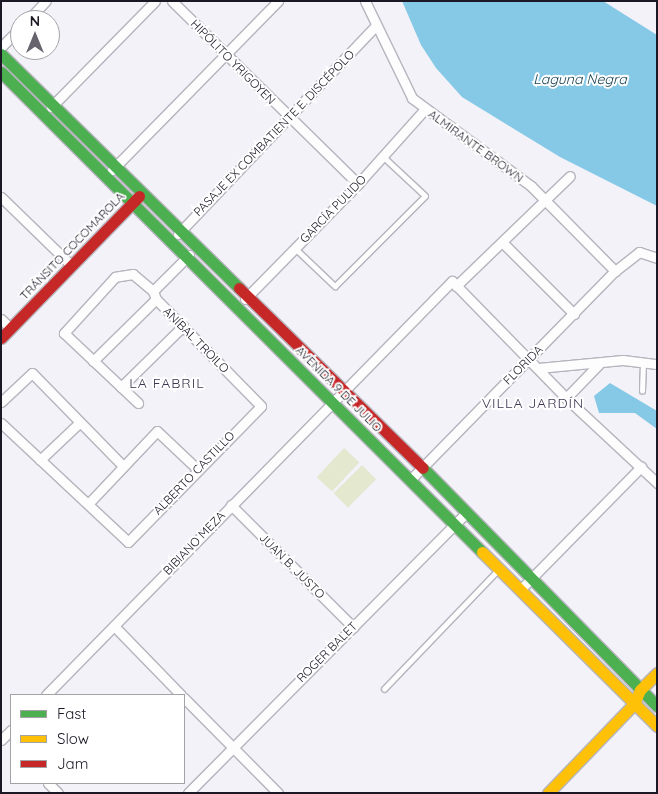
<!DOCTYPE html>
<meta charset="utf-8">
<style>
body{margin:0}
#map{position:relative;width:658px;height:794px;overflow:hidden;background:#f3f2f8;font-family:Quicksand,sans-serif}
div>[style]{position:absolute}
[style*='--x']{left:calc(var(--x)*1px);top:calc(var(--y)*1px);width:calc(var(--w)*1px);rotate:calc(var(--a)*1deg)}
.green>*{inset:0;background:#e3e8cf;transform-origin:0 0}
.water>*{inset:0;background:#85c9e7}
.roads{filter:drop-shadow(1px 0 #b6b4bd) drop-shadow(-1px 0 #b6b4bd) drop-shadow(0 1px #b6b4bd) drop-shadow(0 -1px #b6b4bd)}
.lane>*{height:4.5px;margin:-2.25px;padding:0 2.25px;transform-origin:2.25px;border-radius:2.25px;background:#fdfdfe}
.street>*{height:9px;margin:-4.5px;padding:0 4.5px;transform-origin:4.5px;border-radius:4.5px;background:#fdfdfe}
.fast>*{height:11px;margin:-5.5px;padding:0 5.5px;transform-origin:5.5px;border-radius:5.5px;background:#4caf50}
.slow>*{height:11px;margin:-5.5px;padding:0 5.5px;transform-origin:5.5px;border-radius:5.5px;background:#ffc107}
.jam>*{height:11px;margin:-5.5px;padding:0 5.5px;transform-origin:5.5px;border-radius:5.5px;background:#c62828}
span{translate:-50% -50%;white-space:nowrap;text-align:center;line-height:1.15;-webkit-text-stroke:4px #fff;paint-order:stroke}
.street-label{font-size:12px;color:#1b1724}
.water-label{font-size:14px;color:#0f3b4c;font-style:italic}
.neighbourhood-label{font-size:14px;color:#3e3652;letter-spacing:1px}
.frame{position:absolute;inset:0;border:2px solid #1b1724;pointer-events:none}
.legend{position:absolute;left:10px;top:694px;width:175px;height:90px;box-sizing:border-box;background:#fff;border:1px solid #a4a2a7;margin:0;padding:6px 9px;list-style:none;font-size:15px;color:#1b1724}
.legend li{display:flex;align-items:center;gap:10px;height:25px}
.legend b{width:25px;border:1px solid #a4a2a7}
.north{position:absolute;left:10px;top:10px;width:50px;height:50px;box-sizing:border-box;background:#fff;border:1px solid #a4a2a7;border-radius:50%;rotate:0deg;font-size:14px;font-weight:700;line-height:20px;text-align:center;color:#1b1724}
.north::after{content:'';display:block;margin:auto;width:18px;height:22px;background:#67646e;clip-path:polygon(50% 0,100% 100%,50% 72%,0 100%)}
</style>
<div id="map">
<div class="green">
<div style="left:344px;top:448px;width:21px;height:40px;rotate:43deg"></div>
<div style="left:362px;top:465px;width:20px;height:40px;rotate:45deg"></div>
</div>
<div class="water">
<div style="clip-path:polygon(402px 1px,603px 1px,657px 35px,657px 206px,560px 157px,462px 97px,436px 68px,421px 45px)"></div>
<div style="clip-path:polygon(610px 383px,657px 411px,657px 429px,635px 413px,599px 413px,594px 396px)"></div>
</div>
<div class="roads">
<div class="lane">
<div style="--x:296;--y:249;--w:54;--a:43.5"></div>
<div style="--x:335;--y:286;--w:127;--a:-45"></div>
<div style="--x:425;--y:196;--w:57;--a:-137.1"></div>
<div style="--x:642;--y:391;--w:27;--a:-88"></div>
<div style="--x:384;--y:689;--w:165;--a:-46.2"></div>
</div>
<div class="street">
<div style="--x:172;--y:1;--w:261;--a:44.5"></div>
<div style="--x:365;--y:1;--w:108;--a:64.1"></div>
<div style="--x:412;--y:98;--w:148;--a:36.5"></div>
<div style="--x:531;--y:186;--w:120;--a:45.3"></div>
<div style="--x:28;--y:20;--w:26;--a:-47"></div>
<div style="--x:1;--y:47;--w:27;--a:-45"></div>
<div style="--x:51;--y:107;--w:148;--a:-45.5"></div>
<div style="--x:112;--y:170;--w:237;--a:-45.5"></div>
<div style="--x:1;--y:197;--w:99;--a:44.2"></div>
<div style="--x:178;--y:234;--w:288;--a:-46.5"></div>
<div style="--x:502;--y:242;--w:102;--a:45"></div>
<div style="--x:456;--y:286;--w:158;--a:-44"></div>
<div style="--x:153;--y:291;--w:51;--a:-45"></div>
<div style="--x:245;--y:299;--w:161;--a:-45.5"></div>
<div style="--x:358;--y:184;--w:101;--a:-48.2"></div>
<div style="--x:1;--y:319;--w:13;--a:45"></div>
<div style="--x:93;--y:361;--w:88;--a:-44.5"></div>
<div style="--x:538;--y:368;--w:85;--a:-5.4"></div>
<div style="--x:623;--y:360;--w:34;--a:7"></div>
<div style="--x:121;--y:387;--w:87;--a:-44.5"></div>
<div style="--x:566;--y:398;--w:47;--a:-45.9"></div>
<div style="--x:1;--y:402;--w:42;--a:-43.1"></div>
<div style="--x:32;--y:373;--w:130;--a:45.6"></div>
<div style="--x:1;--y:423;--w:174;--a:43.1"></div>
<div style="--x:128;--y:542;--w:190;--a:-45.6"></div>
<div style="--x:261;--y:406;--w:150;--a:-134.5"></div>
<div style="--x:156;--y:299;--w:9;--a:-111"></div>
<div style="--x:153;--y:291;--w:26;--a:-140"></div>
<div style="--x:133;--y:274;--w:18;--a:171"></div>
<div style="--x:115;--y:277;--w:76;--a:132.3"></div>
<div style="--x:64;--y:333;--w:102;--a:43.4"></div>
<div style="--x:40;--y:460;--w:52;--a:-43.5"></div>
<div style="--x:410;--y:480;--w:293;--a:-45.6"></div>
<div style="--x:615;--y:271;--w:31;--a:-38"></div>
<div style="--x:639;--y:252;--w:19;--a:18"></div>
<div style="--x:88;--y:504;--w:100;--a:-46.6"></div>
<div style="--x:157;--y:431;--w:55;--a:43.5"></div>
<div style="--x:231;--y:505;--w:173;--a:45"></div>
<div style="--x:520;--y:590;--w:173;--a:-45.5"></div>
<div style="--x:114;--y:626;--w:96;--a:45.8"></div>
<div style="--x:46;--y:695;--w:580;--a:-45.56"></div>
<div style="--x:452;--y:281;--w:163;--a:45.7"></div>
<div style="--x:566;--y:398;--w:125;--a:43"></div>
<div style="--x:184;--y:698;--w:134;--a:45.3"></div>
<div style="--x:1;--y:740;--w:14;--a:-45"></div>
<div style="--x:48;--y:783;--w:14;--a:45"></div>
<div style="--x:188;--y:793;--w:396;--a:-45.2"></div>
</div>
<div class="fast">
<div style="--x:1;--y:54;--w:334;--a:44.5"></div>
<div style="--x:1;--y:72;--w:680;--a:44.94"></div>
<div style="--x:423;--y:468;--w:334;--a:45.5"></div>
</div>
<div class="slow">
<div style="--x:482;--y:552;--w:247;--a:44.8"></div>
<div style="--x:548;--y:793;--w:124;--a:-46"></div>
<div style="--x:634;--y:704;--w:15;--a:-67"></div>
<div style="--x:640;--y:690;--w:24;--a:-45"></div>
</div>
<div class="jam">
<div style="--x:239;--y:288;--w:257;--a:44.4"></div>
<div style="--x:1;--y:338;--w:198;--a:-45.8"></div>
</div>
</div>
<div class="street-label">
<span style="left:233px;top:62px;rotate:45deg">HIPÓLITO YRIGOYEN</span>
<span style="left:274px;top:133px;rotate:-46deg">PASAJE EX COMBATIENTE E. DISCÉPOLO</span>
<span style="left:476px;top:146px;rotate:36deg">ALMIRANTE BROWN</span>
<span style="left:333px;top:209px;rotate:-46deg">GARCÍA PULIDO</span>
<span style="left:72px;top:246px;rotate:-46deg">TRÁNSITO COCOMAROLA</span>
<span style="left:196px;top:340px;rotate:45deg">ANÍBAL TROILO</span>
<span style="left:523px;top:365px;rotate:-45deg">FLORIDA</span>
<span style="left:339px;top:389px;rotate:45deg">AVENIDA 9 DE JULIO</span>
<span style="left:194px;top:473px;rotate:-46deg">ALBERTO CASTILLO</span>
<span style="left:194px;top:543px;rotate:-46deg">BIBIANO MEZA</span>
<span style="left:292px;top:566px;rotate:45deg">JUAN B. JUSTO</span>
<span style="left:327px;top:652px;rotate:-45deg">ROGER BALET</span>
</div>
<div class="water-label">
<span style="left:580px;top:79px">Laguna Negra</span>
</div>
<div class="neighbourhood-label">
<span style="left:167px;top:383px">LA FABRIL</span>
<span style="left:533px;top:403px">VILLA JARDÍN</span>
</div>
<div class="frame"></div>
<ul class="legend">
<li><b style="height:6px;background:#4caf50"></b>Fast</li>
<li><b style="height:6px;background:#ffc107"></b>Slow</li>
<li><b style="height:6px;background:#c62828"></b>Jam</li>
</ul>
<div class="north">N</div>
</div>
